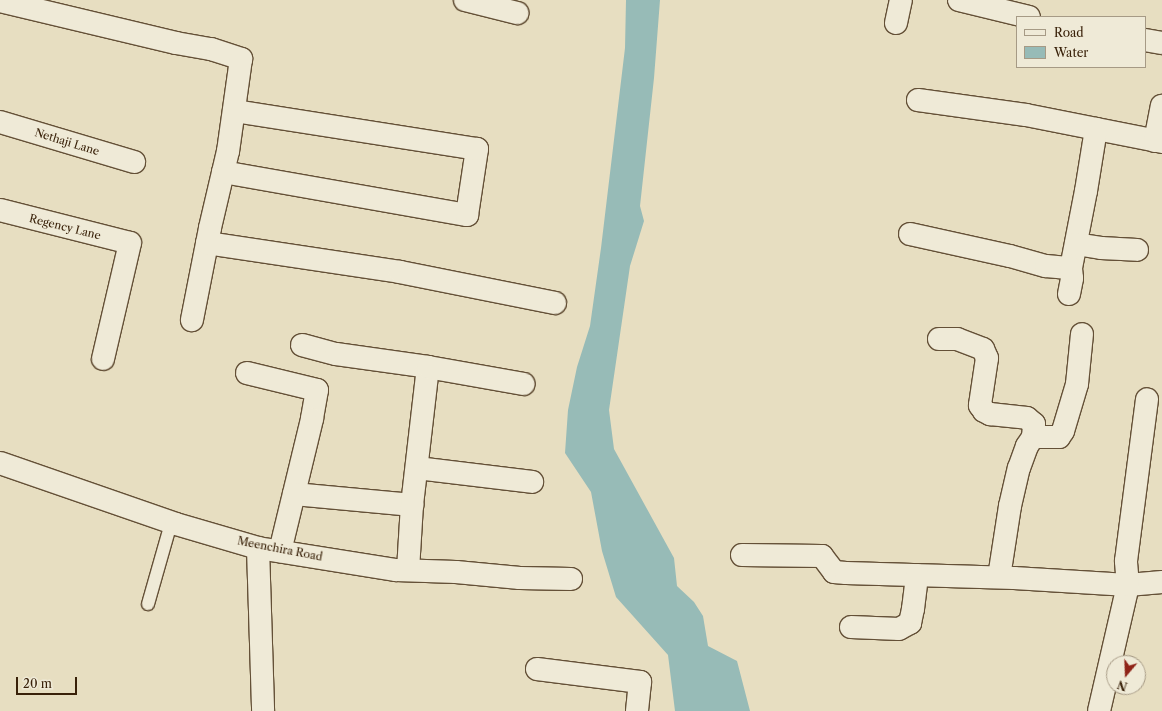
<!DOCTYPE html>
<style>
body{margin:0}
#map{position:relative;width:1162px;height:711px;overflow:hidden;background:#e7dec1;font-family:"Libre Caslon Text",serif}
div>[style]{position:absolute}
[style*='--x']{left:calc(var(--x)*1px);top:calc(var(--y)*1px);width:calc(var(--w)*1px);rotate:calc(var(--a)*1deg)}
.water>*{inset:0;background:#97bbb7}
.roads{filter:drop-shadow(1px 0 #645037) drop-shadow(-1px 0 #645037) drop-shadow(0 1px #645037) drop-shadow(0 -1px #645037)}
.service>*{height:12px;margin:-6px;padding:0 6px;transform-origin:6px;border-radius:6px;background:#efead7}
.minor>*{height:22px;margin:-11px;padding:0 11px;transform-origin:11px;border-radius:11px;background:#efead7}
span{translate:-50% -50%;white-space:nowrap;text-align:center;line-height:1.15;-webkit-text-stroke:3px #efead7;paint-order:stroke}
.street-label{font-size:11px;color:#392109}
.legend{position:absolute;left:1016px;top:16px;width:130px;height:52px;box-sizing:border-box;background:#efead7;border:1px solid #a69a85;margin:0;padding:5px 7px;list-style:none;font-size:12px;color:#392109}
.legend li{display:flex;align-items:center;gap:8px;height:20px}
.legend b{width:20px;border:1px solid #a69a85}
.north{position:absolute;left:1106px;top:655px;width:40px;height:40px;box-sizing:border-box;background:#efead7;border:1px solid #a69a85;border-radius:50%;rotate:199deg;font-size:11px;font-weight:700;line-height:16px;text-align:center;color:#392109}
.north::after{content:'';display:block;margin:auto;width:14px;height:18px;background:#8f2418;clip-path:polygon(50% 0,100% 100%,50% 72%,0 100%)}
.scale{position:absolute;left:16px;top:677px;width:61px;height:18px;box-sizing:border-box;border:2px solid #392109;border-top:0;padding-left:5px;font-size:12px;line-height:14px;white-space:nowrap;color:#392109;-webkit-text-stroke:3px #efead7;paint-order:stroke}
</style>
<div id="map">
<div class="water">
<div style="clip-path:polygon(626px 0,660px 0,654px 78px,640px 206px,644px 221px,630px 266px,609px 410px,614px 449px,674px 558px,677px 586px,694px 602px,703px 616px,708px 646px,737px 661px,750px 711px,675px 711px,668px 655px,616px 597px,602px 551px,591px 492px,565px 453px,568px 410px,577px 367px,590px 326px,601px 248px,625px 48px)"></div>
</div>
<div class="roads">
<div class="service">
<div style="--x:148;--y:604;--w:84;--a:-74.1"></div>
</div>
<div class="minor">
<div style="--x:465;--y:0;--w:54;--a:14"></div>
<div style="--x:959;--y:0;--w:72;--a:13.7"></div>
<div style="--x:0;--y:1;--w:181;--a:13.4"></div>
<div style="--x:176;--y:43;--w:36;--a:10"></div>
<div style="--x:211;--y:49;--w:32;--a:18"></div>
<div style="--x:241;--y:59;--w:93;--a:98"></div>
<div style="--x:228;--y:151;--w:79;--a:103.2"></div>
<div style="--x:210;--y:228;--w:94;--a:101.1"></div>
<div style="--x:896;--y:23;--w:24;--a:-78"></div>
<div style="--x:1145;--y:40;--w:17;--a:10"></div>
<div style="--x:918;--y:100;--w:109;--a:7.9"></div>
<div style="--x:1026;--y:115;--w:139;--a:11.2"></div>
<div style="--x:0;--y:122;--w:140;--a:16.6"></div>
<div style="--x:1155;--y:141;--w:36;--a:-79"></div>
<div style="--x:223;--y:172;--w:248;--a:10"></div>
<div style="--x:467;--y:215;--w:67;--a:-81.4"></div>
<div style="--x:477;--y:149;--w:246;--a:-171.1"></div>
<div style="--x:0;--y:210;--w:134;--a:14.2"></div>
<div style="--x:130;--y:243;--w:119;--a:103.1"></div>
<div style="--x:910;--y:234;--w:102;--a:12.4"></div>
<div style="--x:1010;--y:256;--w:37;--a:16"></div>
<div style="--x:1046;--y:266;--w:25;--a:5"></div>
<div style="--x:1071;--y:268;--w:78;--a:-79"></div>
<div style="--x:1086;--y:191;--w:63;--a:-80.8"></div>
<div style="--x:207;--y:243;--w:195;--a:8.5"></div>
<div style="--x:400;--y:272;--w:158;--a:11.3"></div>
<div style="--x:1076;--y:244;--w:25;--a:9"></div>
<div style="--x:1101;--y:248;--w:36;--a:3"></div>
<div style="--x:1069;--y:294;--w:16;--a:-79"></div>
<div style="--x:1072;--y:278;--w:10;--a:-96"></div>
<div style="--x:939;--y:339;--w:18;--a:0"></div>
<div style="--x:957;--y:339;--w:28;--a:21"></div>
<div style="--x:983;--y:349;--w:10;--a:66"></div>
<div style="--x:987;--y:358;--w:48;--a:98.5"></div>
<div style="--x:980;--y:405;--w:7;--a:56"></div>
<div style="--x:984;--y:411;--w:7;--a:27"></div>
<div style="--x:990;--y:414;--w:37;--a:6"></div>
<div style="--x:1027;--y:418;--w:9;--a:41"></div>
<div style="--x:1034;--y:424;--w:13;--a:94"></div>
<div style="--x:302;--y:345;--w:35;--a:15"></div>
<div style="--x:336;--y:354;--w:93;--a:8"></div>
<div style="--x:247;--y:373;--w:72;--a:13.7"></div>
<div style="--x:317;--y:390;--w:29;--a:100"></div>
<div style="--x:312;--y:419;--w:136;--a:103.6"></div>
<div style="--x:0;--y:463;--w:186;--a:19.1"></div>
<div style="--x:176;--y:524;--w:85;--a:16.3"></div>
<div style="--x:258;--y:548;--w:140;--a:9.1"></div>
<div style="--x:396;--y:570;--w:60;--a:1.9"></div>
<div style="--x:456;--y:572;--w:64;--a:5.4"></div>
<div style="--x:520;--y:578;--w:51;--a:1.1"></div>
<div style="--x:417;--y:468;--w:116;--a:6.9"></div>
<div style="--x:294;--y:494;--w:119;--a:5.3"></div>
<div style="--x:412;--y:505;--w:139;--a:-83.4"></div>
<div style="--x:428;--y:367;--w:97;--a:10.1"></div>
<div style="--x:258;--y:548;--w:163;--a:88.2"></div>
<div style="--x:742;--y:555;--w:80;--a:0.7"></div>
<div style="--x:822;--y:556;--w:20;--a:53"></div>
<div style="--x:834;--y:572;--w:12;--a:5"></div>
<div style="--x:846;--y:573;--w:168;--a:1.7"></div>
<div style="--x:1014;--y:578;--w:114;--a:3.5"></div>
<div style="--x:1128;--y:585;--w:34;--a:-5"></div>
<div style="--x:408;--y:570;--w:65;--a:-86.5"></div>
<div style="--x:999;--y:577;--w:72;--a:-81.2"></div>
<div style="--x:1010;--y:506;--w:39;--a:-77"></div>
<div style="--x:1019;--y:468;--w:23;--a:-70"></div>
<div style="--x:1027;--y:446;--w:11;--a:-56"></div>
<div style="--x:1033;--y:437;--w:26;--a:0"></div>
<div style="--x:1059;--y:437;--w:7;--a:-56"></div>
<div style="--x:1063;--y:431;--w:49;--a:-73.4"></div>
<div style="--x:1077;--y:384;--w:50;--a:-84.3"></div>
<div style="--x:851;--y:627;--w:48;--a:2.4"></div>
<div style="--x:899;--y:629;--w:13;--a:-29"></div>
<div style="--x:910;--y:623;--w:14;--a:-78"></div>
<div style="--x:913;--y:609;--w:34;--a:-83"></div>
<div style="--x:537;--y:669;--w:104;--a:7.2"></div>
<div style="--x:640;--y:682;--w:29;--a:96"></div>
<div style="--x:1099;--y:711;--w:129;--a:-77"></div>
<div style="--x:1128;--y:585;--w:24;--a:-95"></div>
<div style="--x:1126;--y:561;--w:163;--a:-82.6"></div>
</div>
</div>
<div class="street-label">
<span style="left:67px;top:142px;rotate:17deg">Nethaji Lane</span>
<span style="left:65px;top:227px;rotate:14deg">Regency Lane</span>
<span style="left:280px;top:549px;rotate:11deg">Meenchira Road</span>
</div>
<ul class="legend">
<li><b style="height:5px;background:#efead7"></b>Road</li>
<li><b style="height:11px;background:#97bbb7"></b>Water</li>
</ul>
<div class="north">N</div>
<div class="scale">20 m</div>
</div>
